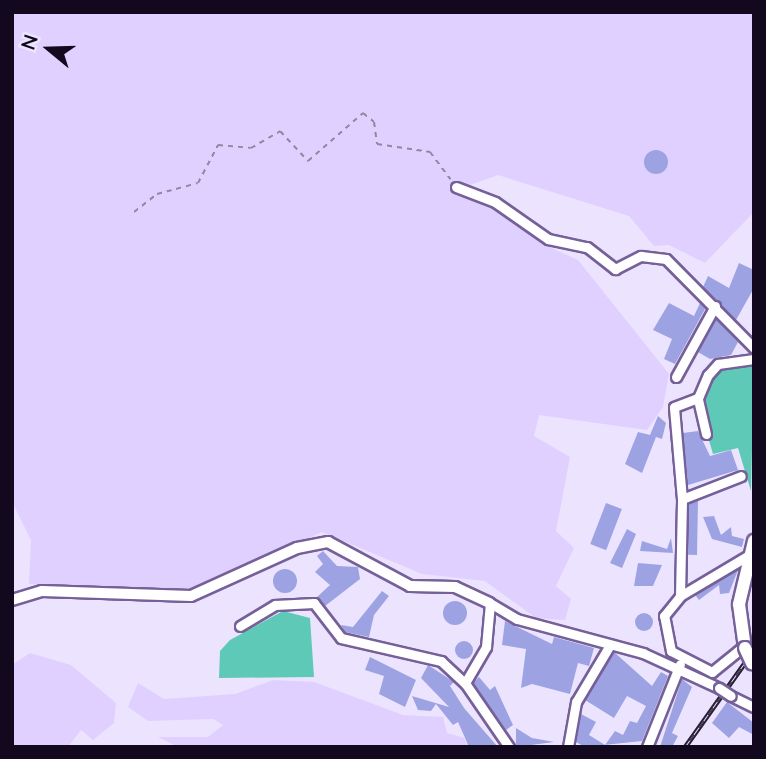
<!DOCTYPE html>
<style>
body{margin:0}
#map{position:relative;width:766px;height:759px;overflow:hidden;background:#ece4ff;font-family:Lato,sans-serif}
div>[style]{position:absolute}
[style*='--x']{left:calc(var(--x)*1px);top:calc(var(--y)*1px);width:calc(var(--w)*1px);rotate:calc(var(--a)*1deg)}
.green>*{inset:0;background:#e0d0ff}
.water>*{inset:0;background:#5ec9b6}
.building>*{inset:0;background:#9da3e2;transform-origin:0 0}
.round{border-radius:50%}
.path>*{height:2px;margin-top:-1px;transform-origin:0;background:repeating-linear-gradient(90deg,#9087a0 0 5px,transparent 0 10px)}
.roads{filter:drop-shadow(2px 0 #756099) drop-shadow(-2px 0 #756099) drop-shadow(0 2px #756099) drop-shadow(0 -2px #756099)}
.minor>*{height:9px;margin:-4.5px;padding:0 4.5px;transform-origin:4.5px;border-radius:4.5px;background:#fff}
.tertiary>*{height:10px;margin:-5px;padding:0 5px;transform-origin:5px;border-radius:5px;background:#fff}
.secondary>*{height:12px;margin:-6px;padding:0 6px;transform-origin:6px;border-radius:6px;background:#fff}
.rail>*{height:5px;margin-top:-2.5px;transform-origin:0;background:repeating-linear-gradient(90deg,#ece4ff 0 8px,#281f36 0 16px);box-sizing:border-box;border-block:2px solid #281f36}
.bridges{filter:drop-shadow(2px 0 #756099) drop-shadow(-2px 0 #756099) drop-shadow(0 2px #756099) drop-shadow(0 -2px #756099)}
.minor-bridge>*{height:9px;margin:-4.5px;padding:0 4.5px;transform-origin:4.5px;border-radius:4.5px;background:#fff}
.secondary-bridge>*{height:12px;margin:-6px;padding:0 6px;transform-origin:6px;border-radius:6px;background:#fff}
span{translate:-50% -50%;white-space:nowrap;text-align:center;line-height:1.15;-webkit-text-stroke:7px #ece4ff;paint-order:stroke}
.frame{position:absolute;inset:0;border:14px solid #12091f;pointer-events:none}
.north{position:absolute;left:14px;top:14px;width:70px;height:70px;-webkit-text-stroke:5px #ece4ff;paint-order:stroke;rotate:289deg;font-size:19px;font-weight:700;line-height:28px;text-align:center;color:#12091f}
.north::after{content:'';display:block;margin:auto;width:24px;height:32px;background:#12091f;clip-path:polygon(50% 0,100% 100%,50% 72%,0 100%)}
</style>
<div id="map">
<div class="green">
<div style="clip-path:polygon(12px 12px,754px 12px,754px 212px,705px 263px,669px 245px,654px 246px,629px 216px,498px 175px,462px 188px,504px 210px,541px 243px,578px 260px,669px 374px,663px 407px,647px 430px,539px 415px,534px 436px,570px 457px,556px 531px,574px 548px,556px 586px,571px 599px,565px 620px,536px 618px,485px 581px,422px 574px,322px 532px,189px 591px,29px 584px,31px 540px,12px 502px)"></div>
<div style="clip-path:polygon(30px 653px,71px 665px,116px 703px,114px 723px,93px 740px,81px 730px,68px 747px,12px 747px,12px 665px)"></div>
<div style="clip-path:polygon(273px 680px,314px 682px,403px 715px,443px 717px,447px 733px,464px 738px,468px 747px,178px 747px,158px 737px,208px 737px,223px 725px,213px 719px,148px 721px,128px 707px,138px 683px,164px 699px,235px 694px)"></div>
</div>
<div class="water">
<div style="clip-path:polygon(719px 367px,754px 367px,751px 491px,738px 448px,713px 454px,701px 413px,702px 394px)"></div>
<div style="clip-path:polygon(283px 611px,310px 618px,314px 677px,219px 678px,220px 651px,230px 640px)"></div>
</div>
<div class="building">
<div class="round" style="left:644px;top:150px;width:24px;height:24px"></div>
<div style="clip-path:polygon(739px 263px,754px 270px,754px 288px,736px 320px,703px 287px,708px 276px,729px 288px)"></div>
<div style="clip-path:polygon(669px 303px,694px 316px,700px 303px,705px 309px,675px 364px,664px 359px,672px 339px,653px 330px)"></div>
<div style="clip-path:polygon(716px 319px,738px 342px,731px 355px,710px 359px,698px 352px)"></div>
<div style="clip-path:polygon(658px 416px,666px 423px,662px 439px,656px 437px,642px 473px,625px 464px,638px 432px,650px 435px)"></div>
<div style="clip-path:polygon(698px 431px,710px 456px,731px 450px,738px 470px,688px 485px,683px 433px)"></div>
<div style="left:698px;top:500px;width:55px;height:10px;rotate:91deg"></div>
<div style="left:606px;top:503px;width:17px;height:44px;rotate:21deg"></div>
<div style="clip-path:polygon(714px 516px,721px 535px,731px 527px,732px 536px,744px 539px,742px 547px,712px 539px,703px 517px)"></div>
<div style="clip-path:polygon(627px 529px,636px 534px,622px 568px,610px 563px)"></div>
<div style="clip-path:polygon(671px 538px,673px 553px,640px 551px,642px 541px,667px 549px)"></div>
<div style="clip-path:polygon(323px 551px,337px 566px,358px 567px,360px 579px,325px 606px,317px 597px,330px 585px,315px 572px,323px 564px,317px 556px)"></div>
<div style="clip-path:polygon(638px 563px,662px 565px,653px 586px,634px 586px)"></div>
<div class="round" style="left:273px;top:569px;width:24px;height:24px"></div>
<div style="clip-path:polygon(738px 570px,729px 593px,720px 594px,719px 585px,699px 600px,695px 595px)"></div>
<div style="clip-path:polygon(382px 591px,389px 596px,374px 615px,369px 637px,345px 632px,341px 625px,353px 627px)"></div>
<div class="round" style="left:443px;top:601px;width:24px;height:24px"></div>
<div class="round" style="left:635px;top:613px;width:18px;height:18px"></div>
<div style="clip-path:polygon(505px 621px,552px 644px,554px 637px,594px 648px,589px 666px,578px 663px,570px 694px,532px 684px,521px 688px,526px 649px,502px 645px)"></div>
<div class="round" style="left:455px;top:641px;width:18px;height:18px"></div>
<div style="clip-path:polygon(614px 652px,652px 686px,661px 672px,668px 676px,642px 741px,585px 747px,576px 742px,581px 714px,596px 722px,589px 735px,605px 745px,615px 731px,623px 735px,630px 721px,637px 723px,646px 706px,627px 696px,614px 718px,585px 700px)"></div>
<div style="clip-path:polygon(370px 657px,416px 680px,405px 707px,379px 694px,384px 676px,365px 670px)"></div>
<div style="clip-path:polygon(428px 665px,454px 682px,450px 686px,464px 708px,498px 747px,469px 747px,458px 722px,453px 725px,436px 704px,431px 711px,418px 710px,412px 696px,449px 707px,421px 678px)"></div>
<div style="clip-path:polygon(479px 677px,490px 690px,495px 686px,513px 725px,506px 730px,473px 683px)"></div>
<div style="clip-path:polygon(682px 679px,692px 687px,672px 733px,678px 736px,672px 747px,660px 747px)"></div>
<div style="clip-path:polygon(727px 702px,754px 723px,754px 735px,739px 727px,729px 738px,712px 723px)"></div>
<div style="clip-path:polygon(516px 728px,532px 738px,554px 742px,516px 747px)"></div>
</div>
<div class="path">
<div style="--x:134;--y:212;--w:29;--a:-38"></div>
<div style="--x:157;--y:194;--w:42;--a:-15"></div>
<div style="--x:198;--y:183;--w:43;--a:-62.2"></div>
<div style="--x:218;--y:145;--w:33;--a:5"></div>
<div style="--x:251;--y:148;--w:34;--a:-30"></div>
<div style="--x:280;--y:131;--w:41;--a:47"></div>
<div style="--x:308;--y:161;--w:73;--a:-41.1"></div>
<div style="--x:363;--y:113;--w:14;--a:39"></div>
<div style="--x:374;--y:122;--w:22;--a:82"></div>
<div style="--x:377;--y:144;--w:54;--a:8.6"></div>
<div style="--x:430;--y:152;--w:34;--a:53"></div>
</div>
<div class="roads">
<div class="minor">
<div style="--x:456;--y:187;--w:42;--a:21"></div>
<div style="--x:495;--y:202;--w:65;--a:34.9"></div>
<div style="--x:548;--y:239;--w:40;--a:12"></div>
<div style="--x:587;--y:247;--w:36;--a:38"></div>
<div style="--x:615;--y:269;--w:29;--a:-27"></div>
<div style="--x:641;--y:256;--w:25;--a:7"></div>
<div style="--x:666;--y:259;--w:125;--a:45.3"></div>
<div style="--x:676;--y:377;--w:81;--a:-61.2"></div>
<div style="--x:706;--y:434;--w:37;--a:-103"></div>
<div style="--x:698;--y:398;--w:25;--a:-67"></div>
<div style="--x:708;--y:375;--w:15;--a:-48"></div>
<div style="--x:718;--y:364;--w:36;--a:-8"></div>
<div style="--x:682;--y:499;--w:92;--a:-95"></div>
<div style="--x:674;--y:407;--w:26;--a:-21"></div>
<div style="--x:680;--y:596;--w:97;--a:-88.8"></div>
<div style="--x:682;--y:499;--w:63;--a:-21.3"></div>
<div style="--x:240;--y:626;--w:41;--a:-31"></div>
<div style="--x:275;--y:605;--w:39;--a:-3"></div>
<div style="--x:314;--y:603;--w:44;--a:52.4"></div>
<div style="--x:341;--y:638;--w:103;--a:13"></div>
<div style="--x:441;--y:661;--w:33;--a:43"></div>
<div style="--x:465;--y:683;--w:78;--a:55.5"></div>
<div style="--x:744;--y:646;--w:41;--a:140.9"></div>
<div style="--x:712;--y:672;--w:46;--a:-152.9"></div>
<div style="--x:671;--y:651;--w:36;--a:-101"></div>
<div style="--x:664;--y:616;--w:26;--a:-51"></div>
<div style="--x:680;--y:596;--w:80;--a:-30.7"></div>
<div style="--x:465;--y:683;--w:42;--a:-59.7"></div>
<div style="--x:486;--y:647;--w:44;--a:-84.8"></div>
<div style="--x:490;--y:603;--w:31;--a:31"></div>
<div style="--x:517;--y:619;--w:131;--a:15.1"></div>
<div style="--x:643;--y:653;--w:84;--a:24.7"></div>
<div style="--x:731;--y:696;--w:25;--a:26"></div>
<div style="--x:568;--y:747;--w:46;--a:-79.9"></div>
<div style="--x:576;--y:702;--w:66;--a:-59.2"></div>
<div style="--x:647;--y:747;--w:89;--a:-68.3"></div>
</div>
<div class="tertiary">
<div style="--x:12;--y:600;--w:31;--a:-17"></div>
<div style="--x:42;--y:591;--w:149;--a:1.9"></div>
<div style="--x:191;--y:596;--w:116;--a:-24.4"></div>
<div style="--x:297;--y:548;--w:32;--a:-11"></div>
<div style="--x:328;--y:542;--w:93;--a:28.2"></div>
<div style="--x:410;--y:586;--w:45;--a:1.3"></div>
<div style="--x:455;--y:587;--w:38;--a:25"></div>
</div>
<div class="secondary">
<div style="--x:745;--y:648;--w:44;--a:-97.8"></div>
<div style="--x:739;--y:604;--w:65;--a:-76.6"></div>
</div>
</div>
<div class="rail">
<div style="--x:685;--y:747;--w:119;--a:-54.6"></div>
</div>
<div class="bridges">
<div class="minor-bridge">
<div style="--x:719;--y:688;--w:14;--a:34"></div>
</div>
<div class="secondary-bridge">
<div style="--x:745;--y:648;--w:17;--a:65"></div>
</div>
</div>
<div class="frame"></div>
<div class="north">N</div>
</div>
